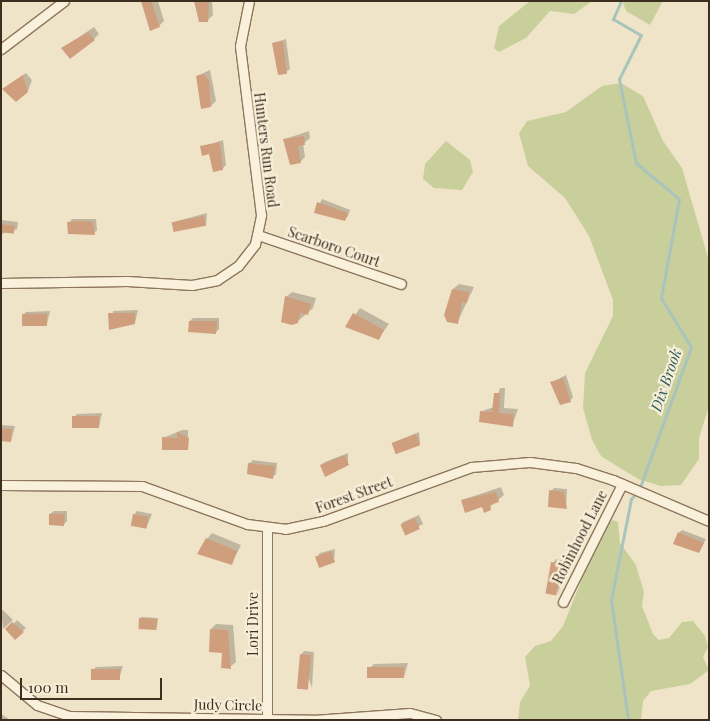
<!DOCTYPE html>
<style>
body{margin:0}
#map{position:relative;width:710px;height:721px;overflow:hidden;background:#f0e4c8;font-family:"Playfair Display",serif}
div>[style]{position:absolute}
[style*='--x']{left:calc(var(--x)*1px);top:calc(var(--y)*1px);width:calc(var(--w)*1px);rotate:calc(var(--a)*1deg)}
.green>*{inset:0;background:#c9cf9b}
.shadow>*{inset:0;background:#0003;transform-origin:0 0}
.stream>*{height:3px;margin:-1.5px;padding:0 1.5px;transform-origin:1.5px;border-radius:1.5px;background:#a9c4bc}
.building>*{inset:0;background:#cf9f7d;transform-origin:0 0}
.roads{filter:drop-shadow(1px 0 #8d765c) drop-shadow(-1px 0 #8d765c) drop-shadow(0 1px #8d765c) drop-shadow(0 -1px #8d765c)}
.minor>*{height:9px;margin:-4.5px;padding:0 4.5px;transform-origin:4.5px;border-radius:4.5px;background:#faf1dc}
span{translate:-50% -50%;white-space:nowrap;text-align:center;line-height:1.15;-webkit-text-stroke:4.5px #f7eed8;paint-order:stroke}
.street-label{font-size:14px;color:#3d2e20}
.water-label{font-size:15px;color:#2f5d5a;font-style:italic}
.frame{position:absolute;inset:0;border:2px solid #3d2e20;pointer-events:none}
.scale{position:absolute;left:20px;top:678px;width:142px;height:22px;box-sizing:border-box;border:2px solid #3d2e20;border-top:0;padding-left:6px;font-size:15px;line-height:18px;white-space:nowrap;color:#3d2e20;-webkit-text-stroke:4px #f7eed8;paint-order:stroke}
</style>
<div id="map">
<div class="green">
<div style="clip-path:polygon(530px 1px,592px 1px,574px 14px,550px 11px,526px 38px,499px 52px,494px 48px,499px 26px)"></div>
<div style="clip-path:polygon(627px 1px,663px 1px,650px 25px,626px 11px,623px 3px)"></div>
<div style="clip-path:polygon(621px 83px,643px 96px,663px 141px,682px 168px,709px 261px,709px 406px,699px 438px,699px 459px,681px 485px,661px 486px,638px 479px,601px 456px,592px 440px,583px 408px,585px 373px,613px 316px,613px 300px,589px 236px,565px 198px,528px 166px,519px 133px,527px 121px,566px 112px,602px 86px)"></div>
<div style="clip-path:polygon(446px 141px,470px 160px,473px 172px,462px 190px,434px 188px,423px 179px,425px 164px)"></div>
<div style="clip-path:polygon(613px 520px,618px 522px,620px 543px,636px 565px,644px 592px,642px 606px,653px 634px,659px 640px,669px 638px,682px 622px,693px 621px,705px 636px,708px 647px,703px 657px,709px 670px,690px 684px,651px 691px,643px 701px,641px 720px,518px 720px,520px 702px,530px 686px,525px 657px,535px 646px,551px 641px,563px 626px,603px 527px)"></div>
</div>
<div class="shadow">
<div style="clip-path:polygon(142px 1px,158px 1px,164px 21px,159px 26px)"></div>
<div style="clip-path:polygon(197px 1px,212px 1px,213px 15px,208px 20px)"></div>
<div style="clip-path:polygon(94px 27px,99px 34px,94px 39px,63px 48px)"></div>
<div style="clip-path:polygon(286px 39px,290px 69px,286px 72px,273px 43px)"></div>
<div style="clip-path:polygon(210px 70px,216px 101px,211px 106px,197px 76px)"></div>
<div style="clip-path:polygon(26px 73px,32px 80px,28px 91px,7px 86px)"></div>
<div style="clip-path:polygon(309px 131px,310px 138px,303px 144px,305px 157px,300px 162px,285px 139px)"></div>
<div style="clip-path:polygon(223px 140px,226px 165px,223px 168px,202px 147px)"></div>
<div style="clip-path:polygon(322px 199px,350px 210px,348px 216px,345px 220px,315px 212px)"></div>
<div style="clip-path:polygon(207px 213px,206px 225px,173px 224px,177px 221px)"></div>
<div style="clip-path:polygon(72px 219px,96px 219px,97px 230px,94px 233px,69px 223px)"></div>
<div style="clip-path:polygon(1px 220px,18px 222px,17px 229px,1px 234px)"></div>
<div style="clip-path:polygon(459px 284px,474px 287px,457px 323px,453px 289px)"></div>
<div style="clip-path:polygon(292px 292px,316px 298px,313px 308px,297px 322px,286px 297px)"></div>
<div style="clip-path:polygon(360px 308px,389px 324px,378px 339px,347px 327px)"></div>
<div style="clip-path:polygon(138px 310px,135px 323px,110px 329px,113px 311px)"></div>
<div style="clip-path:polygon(50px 311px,47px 324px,23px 315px,26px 312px)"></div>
<div style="clip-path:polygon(193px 318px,219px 318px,219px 329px,215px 333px,190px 321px)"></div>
<div style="clip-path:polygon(566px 375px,573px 397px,570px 401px,551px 383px)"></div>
<div style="clip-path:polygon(500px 388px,505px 388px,504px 408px,518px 409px,512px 426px,482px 411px,494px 407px)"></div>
<div style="clip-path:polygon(102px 413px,99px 427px,74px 417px,77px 414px)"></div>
<div style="clip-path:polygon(1px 425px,15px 426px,11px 441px,1px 439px)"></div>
<div style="clip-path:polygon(182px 430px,188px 430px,188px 449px,163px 438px)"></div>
<div style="clip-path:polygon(419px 432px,420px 444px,393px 445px,397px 441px)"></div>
<div style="clip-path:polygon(348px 453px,348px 464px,321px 465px,325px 462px)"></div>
<div style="clip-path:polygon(253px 460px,277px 463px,276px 474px,273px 477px,249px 464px)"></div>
<div style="clip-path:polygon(501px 487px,504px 495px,485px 511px,483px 506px,462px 500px)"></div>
<div style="clip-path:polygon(554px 488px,567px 489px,566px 508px,551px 491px)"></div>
<div style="clip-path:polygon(54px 511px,67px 511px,67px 521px,64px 524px,50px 514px)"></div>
<div style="clip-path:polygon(137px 511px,152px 514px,146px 528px,134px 515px)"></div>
<div style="left:419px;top:515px;width:10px;height:19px;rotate:66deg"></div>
<div style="clip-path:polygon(682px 530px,706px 539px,699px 552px,679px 533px)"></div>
<div style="clip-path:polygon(212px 533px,241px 545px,232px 563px,207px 539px)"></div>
<div style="clip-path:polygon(335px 549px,334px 561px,317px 557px,320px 553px)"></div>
<div style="clip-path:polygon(556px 559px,565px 561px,558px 594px,553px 563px)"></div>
<div style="clip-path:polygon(3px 610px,13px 620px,3px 629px,1px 611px)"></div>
<div style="clip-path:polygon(142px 617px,158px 618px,157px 627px,140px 618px)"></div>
<div style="left:17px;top:620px;width:12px;height:13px;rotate:42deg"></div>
<div style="clip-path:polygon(216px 624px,233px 625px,236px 662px,230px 667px,211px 629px)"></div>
<div style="clip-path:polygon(304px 651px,314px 652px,312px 688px,301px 655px)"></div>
<div style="clip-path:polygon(408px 663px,404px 677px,369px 669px,374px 664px)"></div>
<div style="clip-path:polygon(123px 666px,119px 679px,93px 670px,96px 667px)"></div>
<div style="clip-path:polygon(1px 714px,9px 719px,1px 720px)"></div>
</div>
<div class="stream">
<div style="--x:621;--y:1;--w:20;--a:114"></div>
<div style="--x:613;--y:19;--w:32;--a:30"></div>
<div style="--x:641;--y:35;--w:49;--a:116.6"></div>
<div style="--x:619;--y:79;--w:86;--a:78.6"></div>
<div style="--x:636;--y:163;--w:56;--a:39.9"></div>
<div style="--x:679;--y:199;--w:101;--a:100.3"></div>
<div style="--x:661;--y:298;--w:57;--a:58.5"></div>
<div style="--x:691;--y:347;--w:152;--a:110"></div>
<div style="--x:639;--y:490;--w:12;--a:132"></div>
<div style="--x:631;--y:499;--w:103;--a:101.2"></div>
<div style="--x:611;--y:600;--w:121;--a:81.9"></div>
</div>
<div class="building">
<div style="clip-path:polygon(141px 1px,151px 1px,160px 27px,150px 31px)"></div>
<div style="clip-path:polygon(194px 1px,209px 1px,208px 22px,199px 22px)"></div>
<div style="clip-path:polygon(88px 32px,95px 40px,70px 59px,61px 48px)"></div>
<div style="clip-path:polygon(283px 41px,287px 74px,278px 75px,272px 43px)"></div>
<div style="clip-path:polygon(204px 74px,209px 81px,211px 107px,201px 109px,196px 76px)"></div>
<div style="clip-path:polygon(23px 75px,28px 92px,16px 102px,2px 89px)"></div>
<div style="clip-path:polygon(304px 136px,305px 145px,298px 146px,301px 163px,290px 165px,283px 139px)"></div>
<div style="clip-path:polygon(220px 142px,223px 170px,213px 172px,209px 154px,202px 156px,200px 146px)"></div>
<div style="clip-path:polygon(317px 202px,348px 213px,345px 221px,314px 213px)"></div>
<div style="left:204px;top:216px;width:10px;height:33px;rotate:79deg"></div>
<div style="clip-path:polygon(79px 221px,93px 222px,95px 235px,68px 234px,67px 222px)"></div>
<div style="left:1px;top:224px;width:14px;height:8px;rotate:8deg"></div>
<div style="clip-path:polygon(452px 289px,469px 292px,467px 303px,462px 302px,458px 324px,447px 322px,444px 315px)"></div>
<div style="clip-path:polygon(285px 296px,311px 304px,308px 315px,300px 313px,298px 323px,292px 325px,281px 322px)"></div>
<div style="clip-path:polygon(108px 313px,135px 313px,135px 324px,109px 330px)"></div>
<div style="clip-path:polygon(353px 313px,384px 330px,379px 340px,345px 327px)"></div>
<div style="left:22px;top:314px;width:25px;height:12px"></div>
<div style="clip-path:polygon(189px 321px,217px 321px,216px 334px,188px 332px)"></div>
<div style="clip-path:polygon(563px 378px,571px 402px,560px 405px,550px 382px)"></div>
<div style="clip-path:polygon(494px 393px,500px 393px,499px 413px,514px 414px,513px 427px,479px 422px,480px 411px,492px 412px)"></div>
<div style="left:99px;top:416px;width:12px;height:27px;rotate:90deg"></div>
<div style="left:1px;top:428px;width:11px;height:13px;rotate:5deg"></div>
<div style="clip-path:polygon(177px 432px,189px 438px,188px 450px,162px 450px,162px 437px,177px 438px)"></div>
<div style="left:416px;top:434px;width:12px;height:26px;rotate:70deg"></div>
<div style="clip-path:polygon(345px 455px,349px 465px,325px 477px,320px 465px)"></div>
<div style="clip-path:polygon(248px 463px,275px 466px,273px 479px,247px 474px)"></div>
<div style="clip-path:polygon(549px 490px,564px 492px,567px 509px,548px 507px)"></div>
<div style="clip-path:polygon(496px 492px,499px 502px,490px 505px,491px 510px,484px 513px,482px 507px,465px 513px,461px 500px)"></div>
<div style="clip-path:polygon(49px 514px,65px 514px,64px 526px,49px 525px)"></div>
<div style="left:133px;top:514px;width:16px;height:12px;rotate:11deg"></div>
<div style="left:415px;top:518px;width:12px;height:16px;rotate:66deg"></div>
<div style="clip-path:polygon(678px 532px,704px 543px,699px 553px,673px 544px)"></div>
<div style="clip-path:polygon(206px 538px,237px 551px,232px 565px,197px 554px)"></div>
<div style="left:331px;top:551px;width:12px;height:17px;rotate:70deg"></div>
<div style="left:551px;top:562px;width:11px;height:32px;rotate:10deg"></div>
<div style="left:139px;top:618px;width:18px;height:11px;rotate:3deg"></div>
<div style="clip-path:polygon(12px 622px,24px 632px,15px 640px,5px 629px)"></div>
<div style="clip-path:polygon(210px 629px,228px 630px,231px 669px,221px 668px,222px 653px,209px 652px)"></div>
<div style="left:300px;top:654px;width:11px;height:35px;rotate:5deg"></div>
<div style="left:404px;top:667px;width:11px;height:37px;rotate:90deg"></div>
<div style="left:120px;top:669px;width:11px;height:29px;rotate:90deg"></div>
</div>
<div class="roads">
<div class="minor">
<div style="--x:1;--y:49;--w:79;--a:-37.3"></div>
<div style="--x:258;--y:235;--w:151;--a:18.9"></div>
<div style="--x:1;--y:283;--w:126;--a:-0.9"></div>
<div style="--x:127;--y:281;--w:65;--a:3.5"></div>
<div style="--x:192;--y:285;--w:25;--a:-11"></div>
<div style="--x:217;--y:280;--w:25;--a:-34"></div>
<div style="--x:238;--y:266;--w:28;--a:-52"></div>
<div style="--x:255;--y:244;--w:30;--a:-78"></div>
<div style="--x:261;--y:215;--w:170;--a:-97.1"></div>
<div style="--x:240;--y:46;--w:46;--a:-78.7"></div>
<div style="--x:1;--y:485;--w:141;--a:0.4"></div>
<div style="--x:142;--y:486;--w:112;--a:19.9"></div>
<div style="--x:247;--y:524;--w:38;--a:7"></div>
<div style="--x:285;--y:529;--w:39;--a:-12"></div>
<div style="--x:323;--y:521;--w:158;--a:-20"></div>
<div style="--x:471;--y:467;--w:59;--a:-4.8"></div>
<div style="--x:530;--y:462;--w:46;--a:7.4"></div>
<div style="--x:576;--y:468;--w:39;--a:18"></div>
<div style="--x:613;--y:480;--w:104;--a:23.1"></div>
<div style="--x:267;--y:528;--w:192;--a:90"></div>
<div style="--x:563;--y:602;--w:132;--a:-63.4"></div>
<div style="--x:1;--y:675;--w:47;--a:39.8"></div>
<div style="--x:37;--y:705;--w:34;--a:19"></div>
<div style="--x:69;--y:716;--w:244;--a:0.9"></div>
<div style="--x:313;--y:720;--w:97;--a:-4.1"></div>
<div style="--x:410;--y:713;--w:27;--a:15"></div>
</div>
</div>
<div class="street-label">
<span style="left:266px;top:150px;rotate:83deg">Hunters Run Road</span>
<span style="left:334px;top:247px;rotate:19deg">Scarboro Court</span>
<span style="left:354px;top:495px;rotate:-20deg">Forest Street</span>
<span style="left:580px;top:537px;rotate:-63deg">Robinhood Lane</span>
<span style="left:253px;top:624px;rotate:-90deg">Lori Drive</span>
<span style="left:228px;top:705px;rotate:1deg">Judy Circle</span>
</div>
<div class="water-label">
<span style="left:666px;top:380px;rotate:-71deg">Dix Brook</span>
</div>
<div class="frame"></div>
<div class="scale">100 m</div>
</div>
